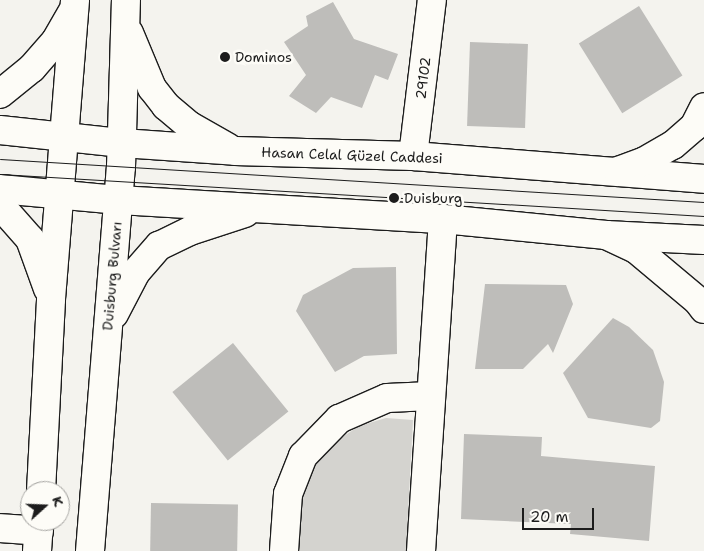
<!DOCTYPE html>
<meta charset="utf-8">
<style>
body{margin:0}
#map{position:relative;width:704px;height:551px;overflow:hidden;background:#f4f3ee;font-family:"Shantell Sans",sans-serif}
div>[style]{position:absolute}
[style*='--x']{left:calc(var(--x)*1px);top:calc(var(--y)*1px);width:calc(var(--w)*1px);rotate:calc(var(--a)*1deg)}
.green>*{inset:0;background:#d4d3cf}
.building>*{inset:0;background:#bebdba;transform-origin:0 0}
.roads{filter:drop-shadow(1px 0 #1c1c1c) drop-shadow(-1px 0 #1c1c1c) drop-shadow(0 1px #1c1c1c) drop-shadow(0 -1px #1c1c1c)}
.minor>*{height:28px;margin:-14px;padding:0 14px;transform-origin:14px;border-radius:14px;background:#fdfcf7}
.major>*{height:28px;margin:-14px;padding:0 14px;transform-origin:14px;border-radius:14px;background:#fdfcf7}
.tram>*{height:1px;margin:-0.5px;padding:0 0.5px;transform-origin:0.5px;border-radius:0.5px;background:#1c1c1c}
.dots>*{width:14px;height:14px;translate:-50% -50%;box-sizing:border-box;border:2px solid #fdfcf7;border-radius:50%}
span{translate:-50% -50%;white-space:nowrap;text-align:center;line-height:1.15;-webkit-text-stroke:5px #fdfcf7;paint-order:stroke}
.poi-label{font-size:14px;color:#1c1c1c}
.left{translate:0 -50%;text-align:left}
.street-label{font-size:14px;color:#1c1c1c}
.north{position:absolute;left:20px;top:481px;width:50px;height:50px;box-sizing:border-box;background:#fdfcf7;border:1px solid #a3a29f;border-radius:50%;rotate:70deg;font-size:14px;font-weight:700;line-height:20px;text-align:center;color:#1c1c1c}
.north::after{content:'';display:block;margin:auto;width:18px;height:22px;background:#1c1c1c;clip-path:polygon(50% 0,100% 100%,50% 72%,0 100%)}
.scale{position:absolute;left:522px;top:508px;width:72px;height:22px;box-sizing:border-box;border:2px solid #1c1c1c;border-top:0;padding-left:6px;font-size:15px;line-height:18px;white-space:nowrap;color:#1c1c1c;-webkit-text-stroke:4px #fdfcf7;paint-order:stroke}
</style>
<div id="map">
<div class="green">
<div style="clip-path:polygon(386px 418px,413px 420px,406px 551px,299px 551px,304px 476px,335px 442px,359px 426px)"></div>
</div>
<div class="building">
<div style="clip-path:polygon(333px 2px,354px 39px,398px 54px,388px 80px,375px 75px,362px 108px,331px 97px,316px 113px,289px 96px,306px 75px,284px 42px,308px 26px,306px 16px)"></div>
<div style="left:639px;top:6px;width:82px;height:71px;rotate:58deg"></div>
<div style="left:470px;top:42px;width:58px;height:84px;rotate:2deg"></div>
<div style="clip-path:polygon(396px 267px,397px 354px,364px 356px,335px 372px,296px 311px,303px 295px,353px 268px)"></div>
<div style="clip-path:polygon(485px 284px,566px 285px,573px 304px,553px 353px,548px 344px,523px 369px,475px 369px)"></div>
<div style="clip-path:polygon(613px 318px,629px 327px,653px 350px,664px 382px,660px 421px,651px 428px,588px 418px,563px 373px)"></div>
<div style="left:233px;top:343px;width:88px;height:78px;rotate:51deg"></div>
<div style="clip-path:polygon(464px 434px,542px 437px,541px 456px,655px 466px,649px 541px,570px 534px,571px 524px,461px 519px)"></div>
<div style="left:151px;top:503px;width:87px;height:48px;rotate:1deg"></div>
</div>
<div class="roads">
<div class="minor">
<div style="--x:413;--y:156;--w:157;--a:-83.1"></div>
<div style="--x:606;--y:235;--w:33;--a:25"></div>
<div style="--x:636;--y:249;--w:81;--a:40"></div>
<div style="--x:698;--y:301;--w:10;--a:53"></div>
<div style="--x:0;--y:528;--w:39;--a:4"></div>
<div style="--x:284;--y:551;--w:57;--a:-86"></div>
<div style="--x:288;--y:494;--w:41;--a:-68.5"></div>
<div style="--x:303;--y:456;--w:52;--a:-45.8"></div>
<div style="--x:339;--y:419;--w:52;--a:-23.6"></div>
<div style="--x:387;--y:398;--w:44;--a:-2.6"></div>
<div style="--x:421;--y:551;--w:333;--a:-86.2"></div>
</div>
<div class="major">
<div style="--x:129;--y:33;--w:60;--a:67.3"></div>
<div style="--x:152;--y:88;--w:23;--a:52"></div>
<div style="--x:166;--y:106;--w:31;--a:40"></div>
<div style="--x:190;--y:126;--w:43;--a:29.6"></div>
<div style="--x:0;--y:94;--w:41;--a:-39.1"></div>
<div style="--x:32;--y:68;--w:35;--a:-49"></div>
<div style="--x:55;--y:42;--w:34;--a:-60"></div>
<div style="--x:0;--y:130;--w:123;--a:6.1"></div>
<div style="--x:122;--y:143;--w:113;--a:4"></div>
<div style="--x:235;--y:151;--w:178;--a:1.6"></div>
<div style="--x:413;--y:156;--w:292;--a:4.5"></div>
<div style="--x:618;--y:171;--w:27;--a:-20"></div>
<div style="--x:643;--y:162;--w:34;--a:-30"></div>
<div style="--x:673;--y:145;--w:28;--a:-41"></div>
<div style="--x:694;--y:127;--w:22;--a:-63"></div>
<div style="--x:0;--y:189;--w:120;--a:5.3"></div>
<div style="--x:119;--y:200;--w:325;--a:3.4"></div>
<div style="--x:443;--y:219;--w:164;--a:5.6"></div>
<div style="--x:606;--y:235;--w:98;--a:2.9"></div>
<div style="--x:0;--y:205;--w:45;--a:48.6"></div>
<div style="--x:30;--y:239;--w:53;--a:70.2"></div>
<div style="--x:114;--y:314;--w:47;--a:-62.4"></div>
<div style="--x:136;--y:272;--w:35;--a:-49"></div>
<div style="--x:159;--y:246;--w:34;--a:-26"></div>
<div style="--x:190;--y:231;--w:58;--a:-18.1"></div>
<div style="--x:41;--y:491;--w:192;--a:-87"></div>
<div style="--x:51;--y:299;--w:300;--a:-85.4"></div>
<div style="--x:37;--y:551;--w:30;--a:-86"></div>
<div style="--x:90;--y:551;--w:385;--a:-85.4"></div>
<div style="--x:121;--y:167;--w:167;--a:-88.3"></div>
</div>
</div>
<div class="tram">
<div style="--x:0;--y:159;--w:705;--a:3.5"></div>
<div style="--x:0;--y:174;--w:705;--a:3.41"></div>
</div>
<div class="dots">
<div style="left:225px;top:57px;background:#1c1c1c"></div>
<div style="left:394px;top:198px;background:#1c1c1c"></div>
</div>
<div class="poi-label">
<span class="left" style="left:235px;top:57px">Dominos</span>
<span class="left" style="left:404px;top:198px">Duisburg</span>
</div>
<div class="street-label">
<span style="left:423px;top:78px;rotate:-83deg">29102</span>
<span style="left:352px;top:155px;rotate:2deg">Hasan Celal Güzel Caddesi</span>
<span style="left:112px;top:276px;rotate:-85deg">Duisburg Bulvarı</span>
</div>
<div class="north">K</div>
<div class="scale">20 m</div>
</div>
